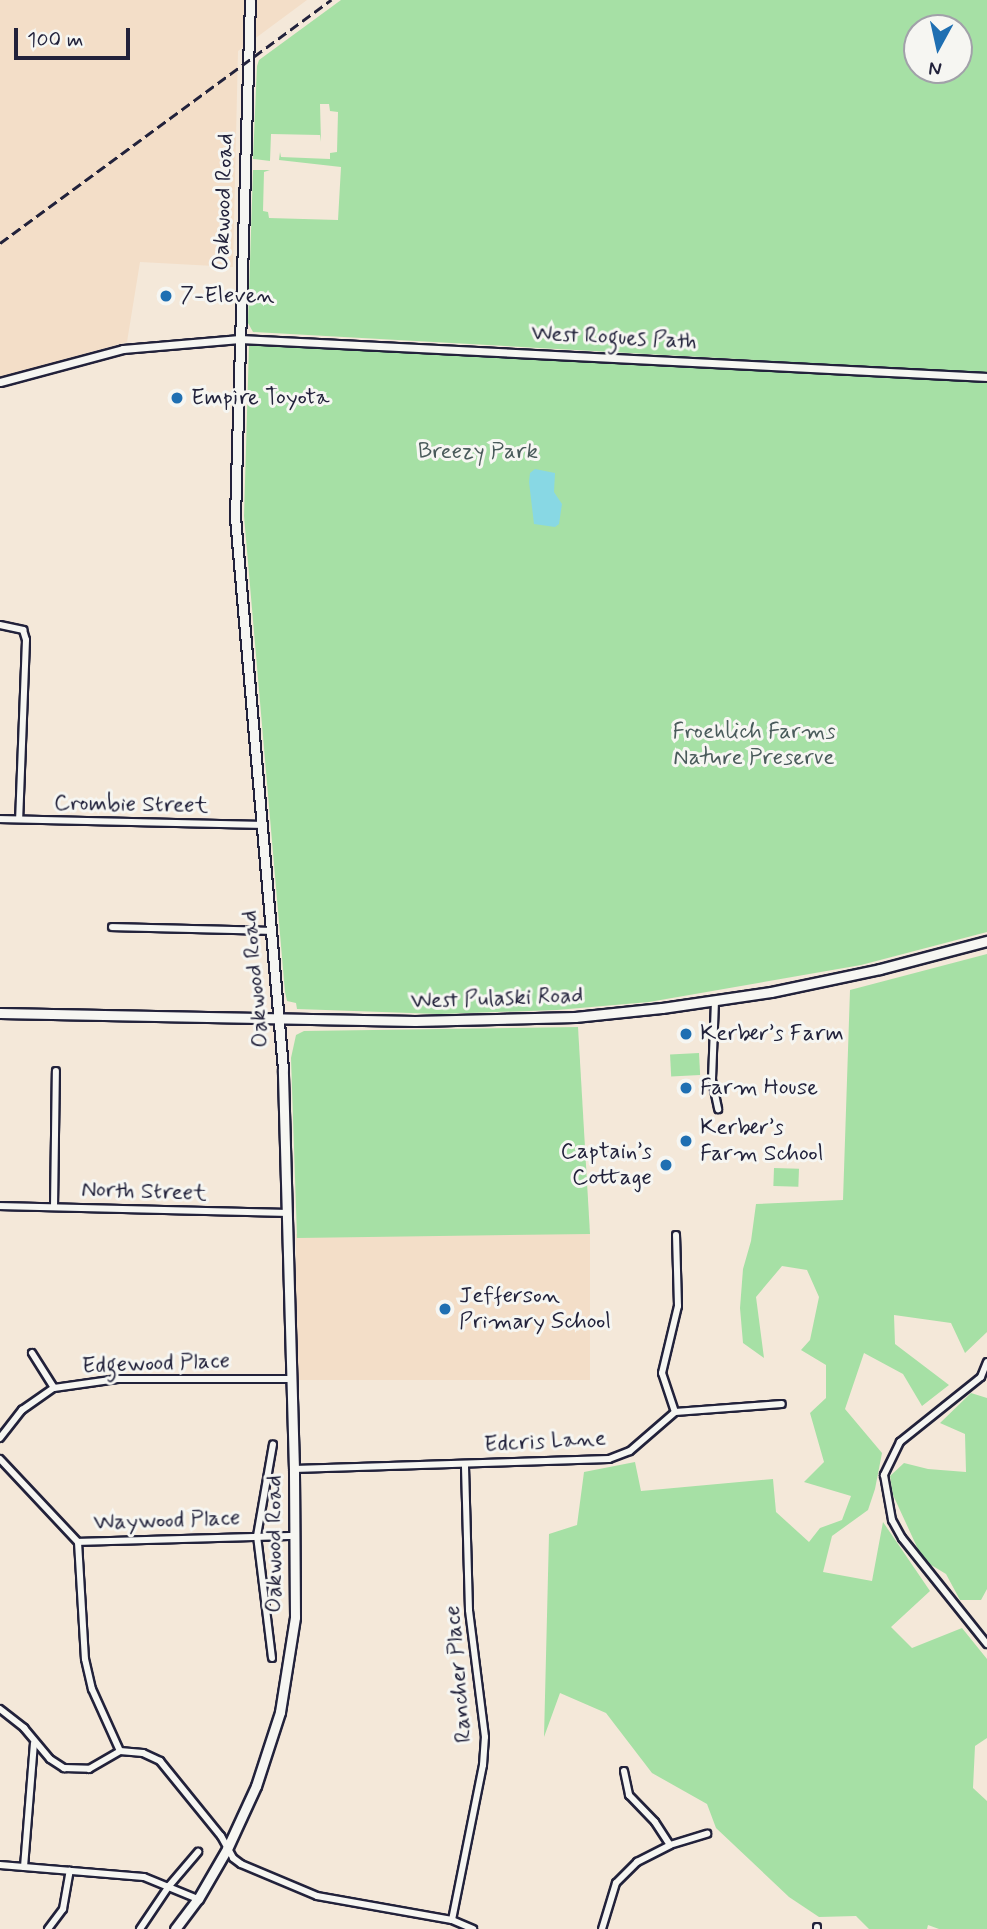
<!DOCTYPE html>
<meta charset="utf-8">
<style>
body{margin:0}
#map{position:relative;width:987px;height:1929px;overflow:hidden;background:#f4e8d9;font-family:Mynerve,sans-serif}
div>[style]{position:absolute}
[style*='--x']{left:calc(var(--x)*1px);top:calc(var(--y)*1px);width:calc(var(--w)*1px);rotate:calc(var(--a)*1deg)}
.built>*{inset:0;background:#f3dec8;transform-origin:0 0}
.green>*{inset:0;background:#a6e0a5;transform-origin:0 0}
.water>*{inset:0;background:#88d8e4}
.roads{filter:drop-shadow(2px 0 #22223b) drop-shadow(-2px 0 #22223b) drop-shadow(0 2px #22223b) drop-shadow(0 -2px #22223b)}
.minor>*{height:6px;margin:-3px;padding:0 3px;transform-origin:3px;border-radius:3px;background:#f6f6f2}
.tertiary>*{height:7px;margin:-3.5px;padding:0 3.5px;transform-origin:3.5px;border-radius:3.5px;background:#f6f6f2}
.secondary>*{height:9px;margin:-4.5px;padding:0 4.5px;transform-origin:4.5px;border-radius:4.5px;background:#f6f6f2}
.rail>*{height:2.5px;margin-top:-1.25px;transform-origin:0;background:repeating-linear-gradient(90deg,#22223b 0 10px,transparent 0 15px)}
.dots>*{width:19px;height:19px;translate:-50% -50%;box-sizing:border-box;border:4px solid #f6f6f2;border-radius:50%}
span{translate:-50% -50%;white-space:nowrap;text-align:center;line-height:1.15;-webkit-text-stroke:6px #f6f6f2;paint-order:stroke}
.street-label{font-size:23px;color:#22223b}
.poi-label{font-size:23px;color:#22223b}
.left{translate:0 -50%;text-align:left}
.right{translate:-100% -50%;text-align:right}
.park-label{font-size:23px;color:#4a5b5b}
.north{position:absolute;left:903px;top:14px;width:70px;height:70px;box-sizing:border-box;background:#f6f6f2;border:2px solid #a1a1a9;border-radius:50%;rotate:188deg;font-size:19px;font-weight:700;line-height:28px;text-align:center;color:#22223b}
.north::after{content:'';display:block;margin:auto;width:24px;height:32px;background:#1f6fb2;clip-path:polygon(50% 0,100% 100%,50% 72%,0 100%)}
.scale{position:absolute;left:14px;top:28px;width:116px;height:32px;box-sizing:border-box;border:4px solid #22223b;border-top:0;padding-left:9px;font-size:21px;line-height:24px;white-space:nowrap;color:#22223b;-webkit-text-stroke:5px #f6f6f2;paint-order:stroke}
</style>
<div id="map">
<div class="built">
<div style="clip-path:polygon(0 0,307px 0,238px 51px,233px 267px,140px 262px,127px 342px,0 377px)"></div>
<div style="left:590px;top:1234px;width:146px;height:294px;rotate:90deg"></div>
</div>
<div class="green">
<div style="clip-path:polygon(evenodd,341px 0,987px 0,987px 373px,253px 332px,248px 323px,253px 170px,270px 170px,264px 172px,263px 211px,268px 212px,269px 218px,338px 220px,341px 167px,279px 160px,280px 152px,281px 157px,330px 159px,330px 153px,337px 152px,338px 112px,330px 111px,329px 104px,320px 104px,321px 142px,320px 135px,271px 134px,270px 161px,253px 159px,257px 66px,259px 60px,341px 0,959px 28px,959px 70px,917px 70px,917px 28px,959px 28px)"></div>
<div style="clip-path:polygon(249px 345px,987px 382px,987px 932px,861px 965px,649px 1002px,557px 1010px,439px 1014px,297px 1009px,296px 1003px,287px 1001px,285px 992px,244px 516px)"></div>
<div style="clip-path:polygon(987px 954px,987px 1332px,965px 1353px,951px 1323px,894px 1315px,895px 1344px,949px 1385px,922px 1406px,903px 1374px,864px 1353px,845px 1409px,882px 1453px,875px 1489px,868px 1510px,832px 1536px,823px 1572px,872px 1581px,883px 1522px,930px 1591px,891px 1627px,912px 1648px,962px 1628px,987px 1659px,987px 1738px,975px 1746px,973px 1788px,987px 1801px,987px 1929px,939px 1929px,928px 1925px,927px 1929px,869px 1929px,856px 1916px,819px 1917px,789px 1897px,716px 1828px,707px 1804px,652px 1773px,606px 1713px,560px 1693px,544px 1737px,549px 1534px,577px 1525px,584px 1472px,635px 1462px,641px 1491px,773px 1479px,776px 1512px,809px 1542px,820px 1528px,842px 1520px,851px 1496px,804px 1482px,824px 1462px,810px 1413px,826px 1398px,826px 1365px,801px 1350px,810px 1340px,819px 1297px,807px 1270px,782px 1266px,756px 1297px,764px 1358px,743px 1343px,740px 1308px,743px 1269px,751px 1241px,756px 1204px,843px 1200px,850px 990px)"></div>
<div style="clip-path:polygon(578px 1027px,590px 1234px,297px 1238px,291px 1058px,296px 1035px,304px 1031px)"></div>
<div style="left:699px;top:1053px;width:22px;height:29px;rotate:87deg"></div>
<div style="left:774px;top:1168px;width:25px;height:18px;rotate:2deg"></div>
<div style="clip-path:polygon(971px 1393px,987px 1398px,987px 1589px,981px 1600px,960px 1600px,946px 1574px,923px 1560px,893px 1495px,890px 1476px,904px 1463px,928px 1469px,966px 1472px,965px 1434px,940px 1423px)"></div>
</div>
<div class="water">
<div style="clip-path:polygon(535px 469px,555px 473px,554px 492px,562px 504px,559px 524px,555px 527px,534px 524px,529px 482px,530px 473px)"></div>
</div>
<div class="roads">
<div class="minor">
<div style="--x:0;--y:625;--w:24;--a:12"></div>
<div style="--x:23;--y:630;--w:10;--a:73"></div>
<div style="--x:26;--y:640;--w:179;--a:92.2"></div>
<div style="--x:0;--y:819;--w:262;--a:1.3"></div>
<div style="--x:112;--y:927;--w:160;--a:1.4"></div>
<div style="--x:715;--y:1001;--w:79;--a:92.2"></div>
<div style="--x:712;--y:1080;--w:30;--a:78"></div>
<div style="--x:0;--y:1206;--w:286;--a:1.4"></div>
<div style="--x:54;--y:1207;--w:136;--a:-89.2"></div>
<div style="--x:32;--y:1353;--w:41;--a:57.8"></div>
<div style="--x:987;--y:1362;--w:16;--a:112"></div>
<div style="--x:981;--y:1377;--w:104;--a:141.3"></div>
<div style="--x:900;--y:1442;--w:37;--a:116"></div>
<div style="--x:884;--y:1475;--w:46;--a:79.9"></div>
<div style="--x:892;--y:1520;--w:21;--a:61"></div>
<div style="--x:902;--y:1538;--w:136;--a:51.3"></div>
<div style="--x:675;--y:1412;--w:41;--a:-108.4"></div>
<div style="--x:662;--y:1373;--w:69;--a:-76.6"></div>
<div style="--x:678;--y:1306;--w:71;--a:-91.6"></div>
<div style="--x:0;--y:1438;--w:36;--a:-52"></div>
<div style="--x:22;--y:1410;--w:39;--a:-35"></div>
<div style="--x:54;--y:1388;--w:64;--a:-8.1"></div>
<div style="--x:117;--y:1379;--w:175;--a:0"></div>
<div style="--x:0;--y:1459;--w:114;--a:46.8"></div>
<div style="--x:78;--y:1542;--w:117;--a:86.6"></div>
<div style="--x:85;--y:1659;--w:31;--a:77"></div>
<div style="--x:92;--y:1689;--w:68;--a:65.7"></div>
<div style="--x:294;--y:1469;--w:315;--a:-1.8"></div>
<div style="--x:609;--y:1459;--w:22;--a:-21"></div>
<div style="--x:630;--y:1451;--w:60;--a:-40.9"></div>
<div style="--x:675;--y:1412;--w:107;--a:-4.3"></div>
<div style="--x:78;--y:1542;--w:217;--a:-1.6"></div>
<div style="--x:272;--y:1658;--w:123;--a:-97"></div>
<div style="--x:257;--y:1536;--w:93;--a:-80.1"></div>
<div style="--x:0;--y:1709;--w:31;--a:38"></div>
<div style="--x:24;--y:1728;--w:40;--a:50"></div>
<div style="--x:50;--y:1759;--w:17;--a:33"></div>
<div style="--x:64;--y:1768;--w:25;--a:2"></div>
<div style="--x:89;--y:1769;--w:36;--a:-30"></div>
<div style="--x:120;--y:1751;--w:23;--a:5"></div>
<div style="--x:143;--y:1753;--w:19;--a:25"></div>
<div style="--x:160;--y:1761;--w:97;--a:50.9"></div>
<div style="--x:221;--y:1836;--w:25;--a:61"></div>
<div style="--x:233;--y:1858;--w:10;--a:37"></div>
<div style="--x:241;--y:1864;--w:82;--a:22.8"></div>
<div style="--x:317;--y:1896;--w:137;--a:10.1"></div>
<div style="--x:452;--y:1920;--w:23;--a:23"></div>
<div style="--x:624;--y:1771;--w:25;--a:78"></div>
<div style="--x:629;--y:1795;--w:37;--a:46"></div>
<div style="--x:655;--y:1822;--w:27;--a:57"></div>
<div style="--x:0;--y:1865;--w:144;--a:4.8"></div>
<div style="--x:144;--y:1877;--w:58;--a:22.2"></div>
<div style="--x:24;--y:1867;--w:124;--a:-85.4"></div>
<div style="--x:452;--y:1920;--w:158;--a:-78.7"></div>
<div style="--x:483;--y:1765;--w:28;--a:-86"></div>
<div style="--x:485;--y:1737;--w:128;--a:-97.2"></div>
<div style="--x:469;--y:1610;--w:146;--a:-91.6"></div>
<div style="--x:48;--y:1929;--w:25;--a:-53"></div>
<div style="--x:63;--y:1909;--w:39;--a:-80"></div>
<div style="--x:140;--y:1929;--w:52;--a:-56"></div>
<div style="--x:169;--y:1886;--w:45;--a:-49.5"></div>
<div style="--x:602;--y:1929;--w:48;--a:-73.1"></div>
<div style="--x:616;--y:1883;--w:30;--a:-45"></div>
<div style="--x:637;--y:1862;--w:37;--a:-27"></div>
<div style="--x:670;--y:1845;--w:39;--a:-17"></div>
<div style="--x:817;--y:1929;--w:2;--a:-90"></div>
</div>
<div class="tertiary">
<div style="--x:0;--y:382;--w:127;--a:-15"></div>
<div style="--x:123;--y:349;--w:117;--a:-4.9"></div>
<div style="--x:240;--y:339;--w:748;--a:2.91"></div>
</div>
<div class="secondary">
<div style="--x:0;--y:1013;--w:415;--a:1.1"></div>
<div style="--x:415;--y:1021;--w:160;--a:-1.4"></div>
<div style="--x:575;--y:1017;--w:87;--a:-5.9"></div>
<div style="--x:662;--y:1008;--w:110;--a:-8.4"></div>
<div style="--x:771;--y:992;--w:111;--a:-11.9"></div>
<div style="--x:880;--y:969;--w:111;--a:-14.7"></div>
<div style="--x:175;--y:1929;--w:38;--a:-53"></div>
<div style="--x:198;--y:1899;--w:58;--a:-59.9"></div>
<div style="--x:227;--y:1849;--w:69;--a:-65.3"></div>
<div style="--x:256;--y:1786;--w:78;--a:-72"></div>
<div style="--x:280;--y:1712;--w:96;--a:-81"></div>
<div style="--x:295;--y:1617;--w:148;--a:-90.4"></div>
<div style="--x:294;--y:1469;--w:400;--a:-91.6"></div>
<div style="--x:283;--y:1069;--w:554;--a:-94.97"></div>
<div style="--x:235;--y:517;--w:517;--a:-88.34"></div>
</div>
</div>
<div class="rail">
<div style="--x:0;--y:243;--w:411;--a:-36.3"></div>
</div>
<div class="dots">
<div style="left:166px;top:296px;background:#1f6fb2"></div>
<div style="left:177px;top:398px;background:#1f6fb2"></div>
<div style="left:686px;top:1034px;background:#1f6fb2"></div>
<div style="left:686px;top:1088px;background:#1f6fb2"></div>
<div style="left:686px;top:1141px;background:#1f6fb2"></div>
<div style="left:666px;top:1165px;background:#1f6fb2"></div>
<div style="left:445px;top:1309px;background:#1f6fb2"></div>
</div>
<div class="street-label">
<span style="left:224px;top:202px;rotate:-88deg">Oakwood Road</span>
<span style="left:614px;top:338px;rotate:3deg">West Rogues Path</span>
<span style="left:131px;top:805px;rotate:1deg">Crombie Street</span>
<span style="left:256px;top:979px;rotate:-95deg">Oakwood Road</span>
<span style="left:497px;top:999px;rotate:-2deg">West Pulaski Road</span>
<span style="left:144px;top:1192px;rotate:2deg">North Street</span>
<span style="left:156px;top:1364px;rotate:-2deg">Edgewood Place</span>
<span style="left:545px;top:1442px;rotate:-3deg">Edcris Lane</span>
<span style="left:167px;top:1521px;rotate:-2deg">Waywood Place</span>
<span style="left:275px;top:1544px;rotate:-90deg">Oakwood Road</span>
<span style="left:459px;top:1674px;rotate:-95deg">Rancher Place</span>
</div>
<div class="poi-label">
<span class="left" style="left:180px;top:296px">7-Eleven</span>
<span class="left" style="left:191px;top:398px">Empire Toyota</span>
<span class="left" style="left:700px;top:1034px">Kerber’s Farm</span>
<span class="left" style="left:700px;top:1088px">Farm House</span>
<span class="left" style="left:700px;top:1141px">Kerber’s<br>Farm School</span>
<span class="right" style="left:652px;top:1165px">Captain’s<br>Cottage</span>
<span class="left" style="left:459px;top:1309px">Jefferson<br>Primary School</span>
</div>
<div class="park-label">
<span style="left:478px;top:452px">Breezy Park</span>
<span style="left:754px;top:745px">Froehlich Farms<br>Nature Preserve</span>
</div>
<div class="north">N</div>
<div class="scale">100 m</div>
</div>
